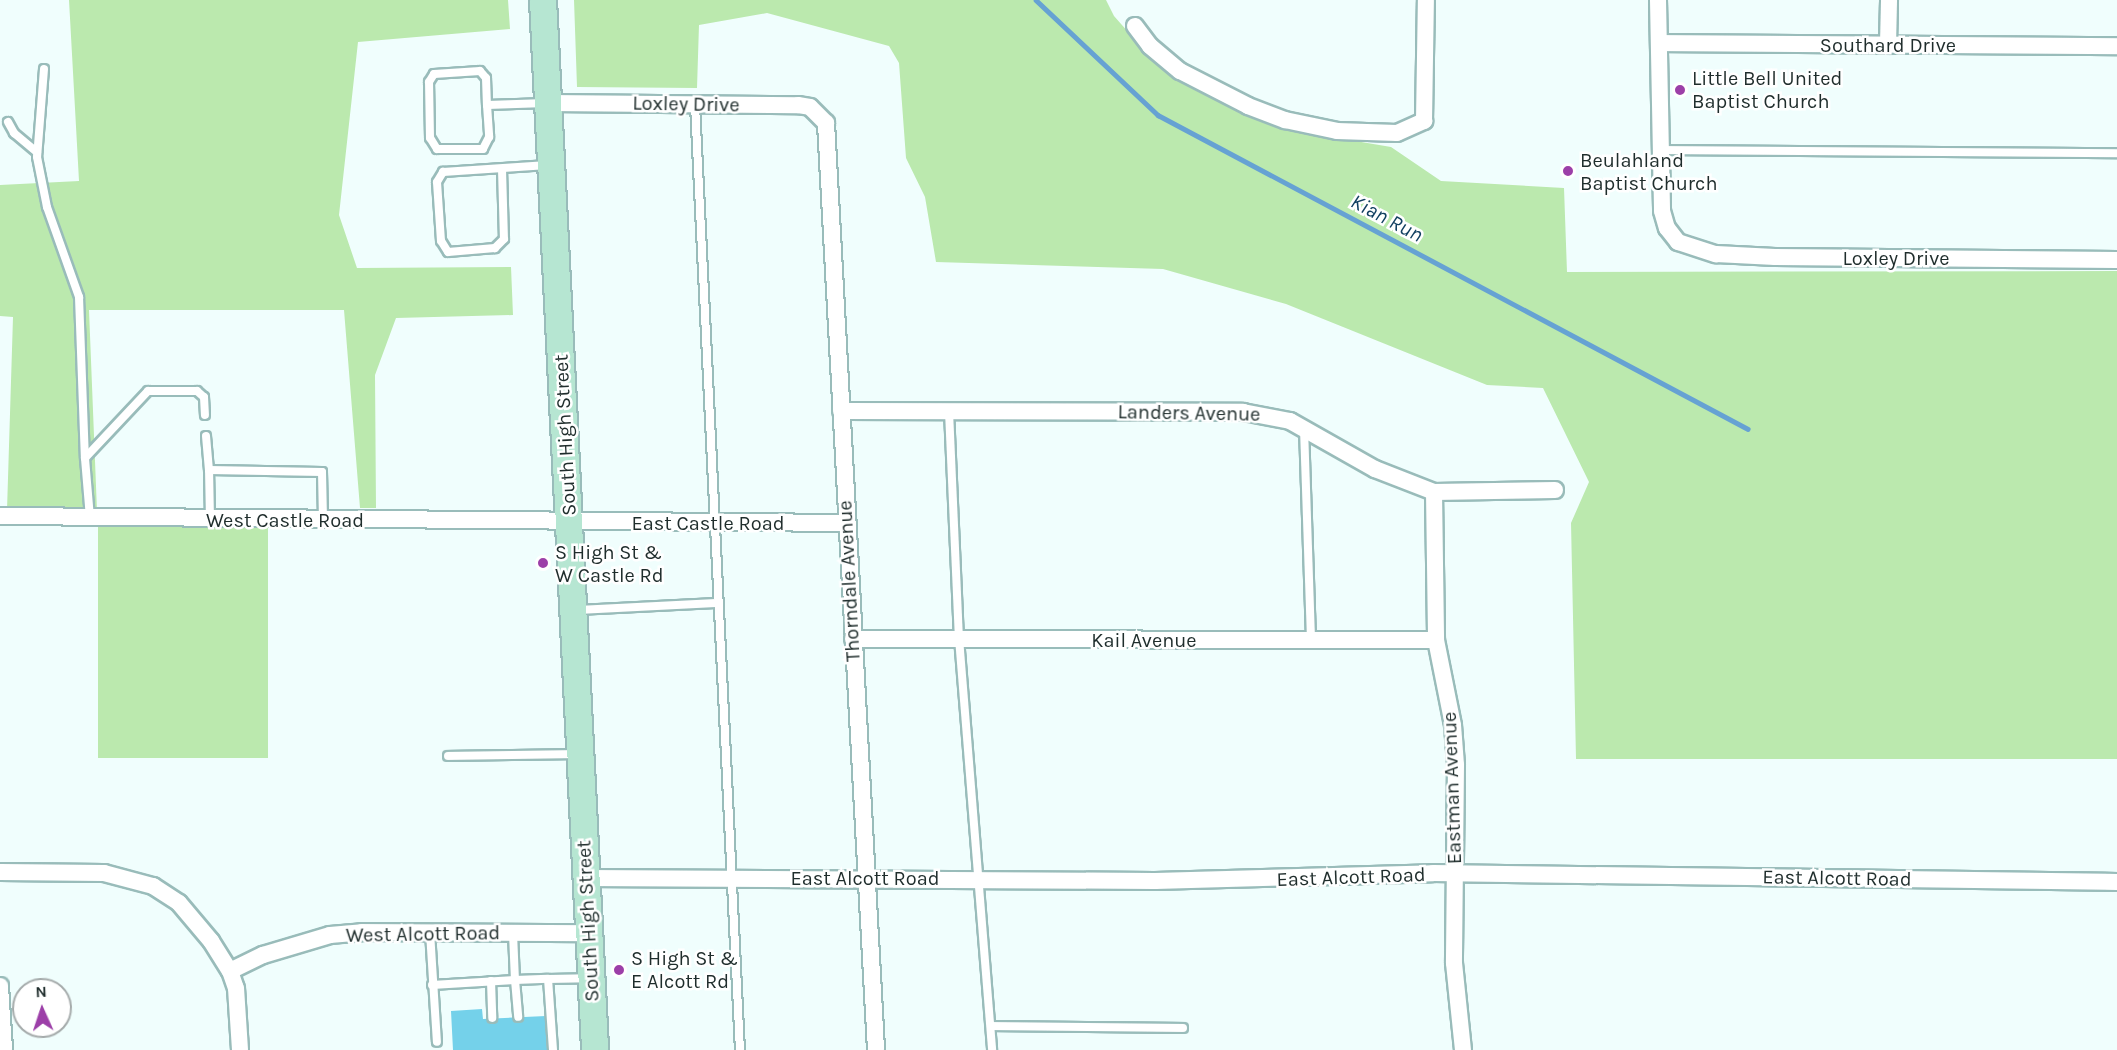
<!DOCTYPE html>
<style>
body{margin:0}
#map{position:relative;width:2117px;height:1050px;overflow:hidden;background:#f0fefd;font-family:Karla,sans-serif}
div>[style]{position:absolute}
[style*='--x']{left:calc(var(--x)*1px);top:calc(var(--y)*1px);width:calc(var(--w)*1px);rotate:calc(var(--a)*1deg)}
.green>*{inset:0;background:#bbe9ae;transform-origin:0 0}
.stream>*{height:4.5px;margin:-2.25px;padding:0 2.25px;transform-origin:2.25px;border-radius:2.25px;background:#66a2d3}
.building>*{inset:0;background:#74d1ea}
.roads{filter:drop-shadow(2px 0 #99bcba) drop-shadow(-2px 0 #99bcba) drop-shadow(0 2px #99bcba) drop-shadow(0 -2px #99bcba)}
.lane>*{height:8px;margin:-4px;padding:0 4px;transform-origin:4px;border-radius:4px;background:#fff}
.street>*{height:16px;margin:-8px;padding:0 8px;transform-origin:8px;border-radius:8px;background:#fff}
.primary>*{height:26px;margin:-13px;padding:0 13px;transform-origin:13px;border-radius:13px;background:#b6e6d2}
.dots>*{width:16px;height:16px;translate:-50% -50%;box-sizing:border-box;border:3px solid #fff;border-radius:50%}
span{translate:-50% -50%;white-space:nowrap;text-align:center;line-height:1.15;-webkit-text-stroke:5px #fff;paint-order:stroke}
.street-label{font-size:20px;color:#1f2d2c}
.poi-label{font-size:20px;color:#1f2d2c}
.left{translate:0 -50%;text-align:left}
.water-label{font-size:21px;color:#124061;font-style:italic}
.north{position:absolute;left:12px;top:978px;width:60px;height:60px;box-sizing:border-box;background:#fff;border:2px solid #a5abab;border-radius:50%;rotate:357deg;font-size:16px;font-weight:700;line-height:24px;text-align:center;color:#1f2d2c}
.north::after{content:'';display:block;margin:auto;width:21px;height:27px;background:#9c3fa8;clip-path:polygon(50% 0,100% 100%,50% 72%,0 100%)}
</style>
<div id="map">
<div class="green">
<div style="clip-path:polygon(69px 0,508px 0,510px 29px,358px 42px,339px 215px,357px 268px,511px 267px,513px 315px,396px 318px,375px 375px,376px 508px,360px 508px,344px 310px,89px 310px,97px 511px,7px 510px,13px 317px,0 316px,0 185px,79px 181px)"></div>
<div style="clip-path:polygon(574px 0,1106px 0,1114px 16px,1152px 59px,1227px 105px,1302px 132px,1391px 147px,1441px 181px,1564px 188px,1567px 272px,2117px 271px,2117px 759px,1576px 759px,1571px 523px,1589px 482px,1543px 388px,1487px 385px,1286px 304px,1163px 269px,936px 262px,925px 197px,906px 158px,899px 63px,889px 46px,767px 13px,699px 25px,697px 88px,577px 87px)"></div>
<div style="left:98px;top:527px;width:170px;height:231px"></div>
</div>
<div class="stream">
<div style="--x:1036;--y:0;--w:168;--a:43.3"></div>
<div style="--x:1158;--y:115;--w:668;--a:28.02"></div>
</div>
<div class="building">
<div style="clip-path:polygon(482px 1009px,483px 1019px,546px 1016px,547px 1050px,453px 1050px,451px 1011px)"></div>
</div>
<div class="roads">
<div class="lane">
<div style="--x:44;--y:69;--w:88;--a:94.5"></div>
<div style="--x:37;--y:157;--w:51;--a:78.7"></div>
<div style="--x:47;--y:207;--w:96;--a:70.4"></div>
<div style="--x:79;--y:297;--w:161;--a:87.9"></div>
<div style="--x:695;--y:104;--w:947;--a:87.28"></div>
<div style="--x:487;--y:105;--w:32;--a:86"></div>
<div style="--x:489;--y:137;--w:13;--a:117"></div>
<div style="--x:483;--y:149;--w:46;--a:180"></div>
<div style="--x:437;--y:149;--w:13;--a:-122"></div>
<div style="--x:430;--y:138;--w:56;--a:-91"></div>
<div style="--x:429;--y:82;--w:9;--a:-58"></div>
<div style="--x:434;--y:74;--w:46;--a:-3.7"></div>
<div style="--x:480;--y:71;--w:9;--a:49"></div>
<div style="--x:486;--y:78;--w:27;--a:88"></div>
<div style="--x:487;--y:105;--w:59;--a:-1.9"></div>
<div style="--x:8;--y:122;--w:13;--a:61"></div>
<div style="--x:14;--y:133;--w:30;--a:40"></div>
<div style="--x:1661;--y:150;--w:456;--a:0.4"></div>
<div style="--x:502;--y:169;--w:70;--a:88.4"></div>
<div style="--x:504;--y:239;--w:13;--a:135"></div>
<div style="--x:495;--y:248;--w:47;--a:175.1"></div>
<div style="--x:448;--y:252;--w:13;--a:-122"></div>
<div style="--x:441;--y:241;--w:59;--a:-93.9"></div>
<div style="--x:437;--y:182;--w:12;--a:-59"></div>
<div style="--x:443;--y:172;--w:105;--a:-3.8"></div>
<div style="--x:949;--y:411;--w:227;--a:87.5"></div>
<div style="--x:959;--y:638;--w:413;--a:85.4"></div>
<div style="--x:1304;--y:428;--w:212;--a:88.1"></div>
<div style="--x:206;--y:436;--w:34;--a:85"></div>
<div style="--x:90;--y:518;--w:60;--a:-94.8"></div>
<div style="--x:85;--y:458;--w:92;--a:-46.8"></div>
<div style="--x:148;--y:391;--w:49;--a:0"></div>
<div style="--x:197;--y:391;--w:9;--a:41"></div>
<div style="--x:204;--y:397;--w:18;--a:87"></div>
<div style="--x:210;--y:520;--w:50;--a:-91.1"></div>
<div style="--x:209;--y:470;--w:113;--a:1"></div>
<div style="--x:322;--y:472;--w:47;--a:88.8"></div>
<div style="--x:577;--y:610;--w:140;--a:-2.9"></div>
<div style="--x:448;--y:756;--w:128;--a:-0.9"></div>
<div style="--x:430;--y:932;--w:110;--a:86.4"></div>
<div style="--x:513;--y:933;--w:47;--a:87.6"></div>
<div style="--x:515;--y:980;--w:33;--a:-2"></div>
<div style="--x:491;--y:981;--w:37;--a:88"></div>
<div style="--x:432;--y:985;--w:83;--a:-3.4"></div>
<div style="--x:515;--y:980;--w:37;--a:85"></div>
<div style="--x:991;--y:1026;--w:192;--a:0.6"></div>
<div style="--x:553;--y:1050;--w:71;--a:-94"></div>
<div style="--x:548;--y:979;--w:39;--a:-1"></div>
</div>
<div class="street">
<div style="--x:1658;--y:0;--w:211;--a:88.9"></div>
<div style="--x:1662;--y:211;--w:18;--a:74"></div>
<div style="--x:1667;--y:228;--w:18;--a:52"></div>
<div style="--x:1678;--y:242;--w:40;--a:18"></div>
<div style="--x:1716;--y:254;--w:59;--a:2.9"></div>
<div style="--x:1775;--y:257;--w:342;--a:0.5"></div>
<div style="--x:1135;--y:26;--w:25;--a:53"></div>
<div style="--x:1150;--y:46;--w:39;--a:40"></div>
<div style="--x:1180;--y:71;--w:76;--a:27.2"></div>
<div style="--x:1248;--y:106;--w:40;--a:21"></div>
<div style="--x:1285;--y:120;--w:53;--a:11.9"></div>
<div style="--x:1337;--y:131;--w:60;--a:1.9"></div>
<div style="--x:1397;--y:133;--w:30;--a:-24"></div>
<div style="--x:1424;--y:121;--w:121;--a:-89.1"></div>
<div style="--x:1660;--y:43;--w:457;--a:0.4"></div>
<div style="--x:1888;--y:45;--w:45;--a:-88.7"></div>
<div style="--x:549;--y:103;--w:249;--a:0.5"></div>
<div style="--x:798;--y:105;--w:12;--a:9"></div>
<div style="--x:810;--y:107;--w:23;--a:45"></div>
<div style="--x:826;--y:123;--w:928;--a:86.91"></div>
<div style="--x:841;--y:411;--w:402;--a:0.1"></div>
<div style="--x:1243;--y:412;--w:48;--a:10.8"></div>
<div style="--x:1290;--y:421;--w:98;--a:29.5"></div>
<div style="--x:1375;--y:469;--w:63;--a:21.3"></div>
<div style="--x:1434;--y:492;--w:121;--a:-0.9"></div>
<div style="--x:1434;--y:492;--w:148;--a:89.2"></div>
<div style="--x:1436;--y:640;--w:87;--a:78.7"></div>
<div style="--x:1453;--y:725;--w:40;--a:85.7"></div>
<div style="--x:1456;--y:765;--w:198;--a:90.6"></div>
<div style="--x:1454;--y:963;--w:87;--a:84.1"></div>
<div style="--x:0;--y:516;--w:846;--a:0.47"></div>
<div style="--x:853;--y:639;--w:583;--a:0.1"></div>
<div style="--x:0;--y:872;--w:104;--a:0.6"></div>
<div style="--x:104;--y:873;--w:51;--a:14.9"></div>
<div style="--x:153;--y:886;--w:31;--a:33"></div>
<div style="--x:179;--y:903;--w:50;--a:49.9"></div>
<div style="--x:211;--y:941;--w:36;--a:58"></div>
<div style="--x:230;--y:971;--w:18;--a:71"></div>
<div style="--x:236;--y:988;--w:62;--a:86.3"></div>
<div style="--x:584;--y:878;--w:571;--a:0.3"></div>
<div style="--x:1155;--y:881;--w:278;--a:-1.6"></div>
<div style="--x:1433;--y:873;--w:684;--a:0.75"></div>
<div style="--x:230;--y:971;--w:37;--a:-26"></div>
<div style="--x:263;--y:955;--w:70;--a:-16.6"></div>
<div style="--x:330;--y:935;--w:32;--a:-5"></div>
<div style="--x:362;--y:932;--w:226;--a:0.3"></div>
<div style="--x:0;--y:986;--w:64;--a:86.4"></div>
</div>
<div class="primary">
<div style="--x:543;--y:0;--w:1051;--a:87.16"></div>
</div>
</div>
<div class="dots">
<div style="left:1680px;top:90px;background:#9c3fa8"></div>
<div style="left:1568px;top:171px;background:#9c3fa8"></div>
<div style="left:543px;top:563px;background:#9c3fa8"></div>
<div style="left:619px;top:970px;background:#9c3fa8"></div>
</div>
<div class="street-label">
<span style="left:1888px;top:45px">Southard Drive</span>
<span style="left:686px;top:104px;rotate:1deg">Loxley Drive</span>
<span style="left:1896px;top:258px">Loxley Drive</span>
<span style="left:1189px;top:413px;rotate:1deg">Landers Avenue</span>
<span style="left:565px;top:435px;rotate:-93deg">South High Street</span>
<span style="left:285px;top:520px">West Castle Road</span>
<span style="left:708px;top:523px">East Castle Road</span>
<span style="left:849px;top:581px;rotate:-93deg">Thorndale Avenue</span>
<span style="left:1144px;top:640px">Kail Avenue</span>
<span style="left:1452px;top:788px;rotate:-92deg">Eastman Avenue</span>
<span style="left:1351px;top:877px;rotate:-2deg">East Alcott Road</span>
<span style="left:865px;top:878px">East Alcott Road</span>
<span style="left:1837px;top:878px;rotate:1deg">East Alcott Road</span>
<span style="left:588px;top:921px;rotate:-93deg">South High Street</span>
<span style="left:423px;top:934px;rotate:-1deg">West Alcott Road</span>
</div>
<div class="poi-label">
<span class="left" style="left:1692px;top:90px">Little Bell United<br>Baptist Church</span>
<span class="left" style="left:1580px;top:172px">Beulahland<br>Baptist Church</span>
<span class="left" style="left:555px;top:564px">S High St &amp;<br>W Castle Rd</span>
<span class="left" style="left:631px;top:970px">S High St &amp;<br>E Alcott Rd</span>
</div>
<div class="water-label">
<span style="left:1387px;top:218px;rotate:28deg">Kian Run</span>
</div>
<div class="north">N</div>
</div>
